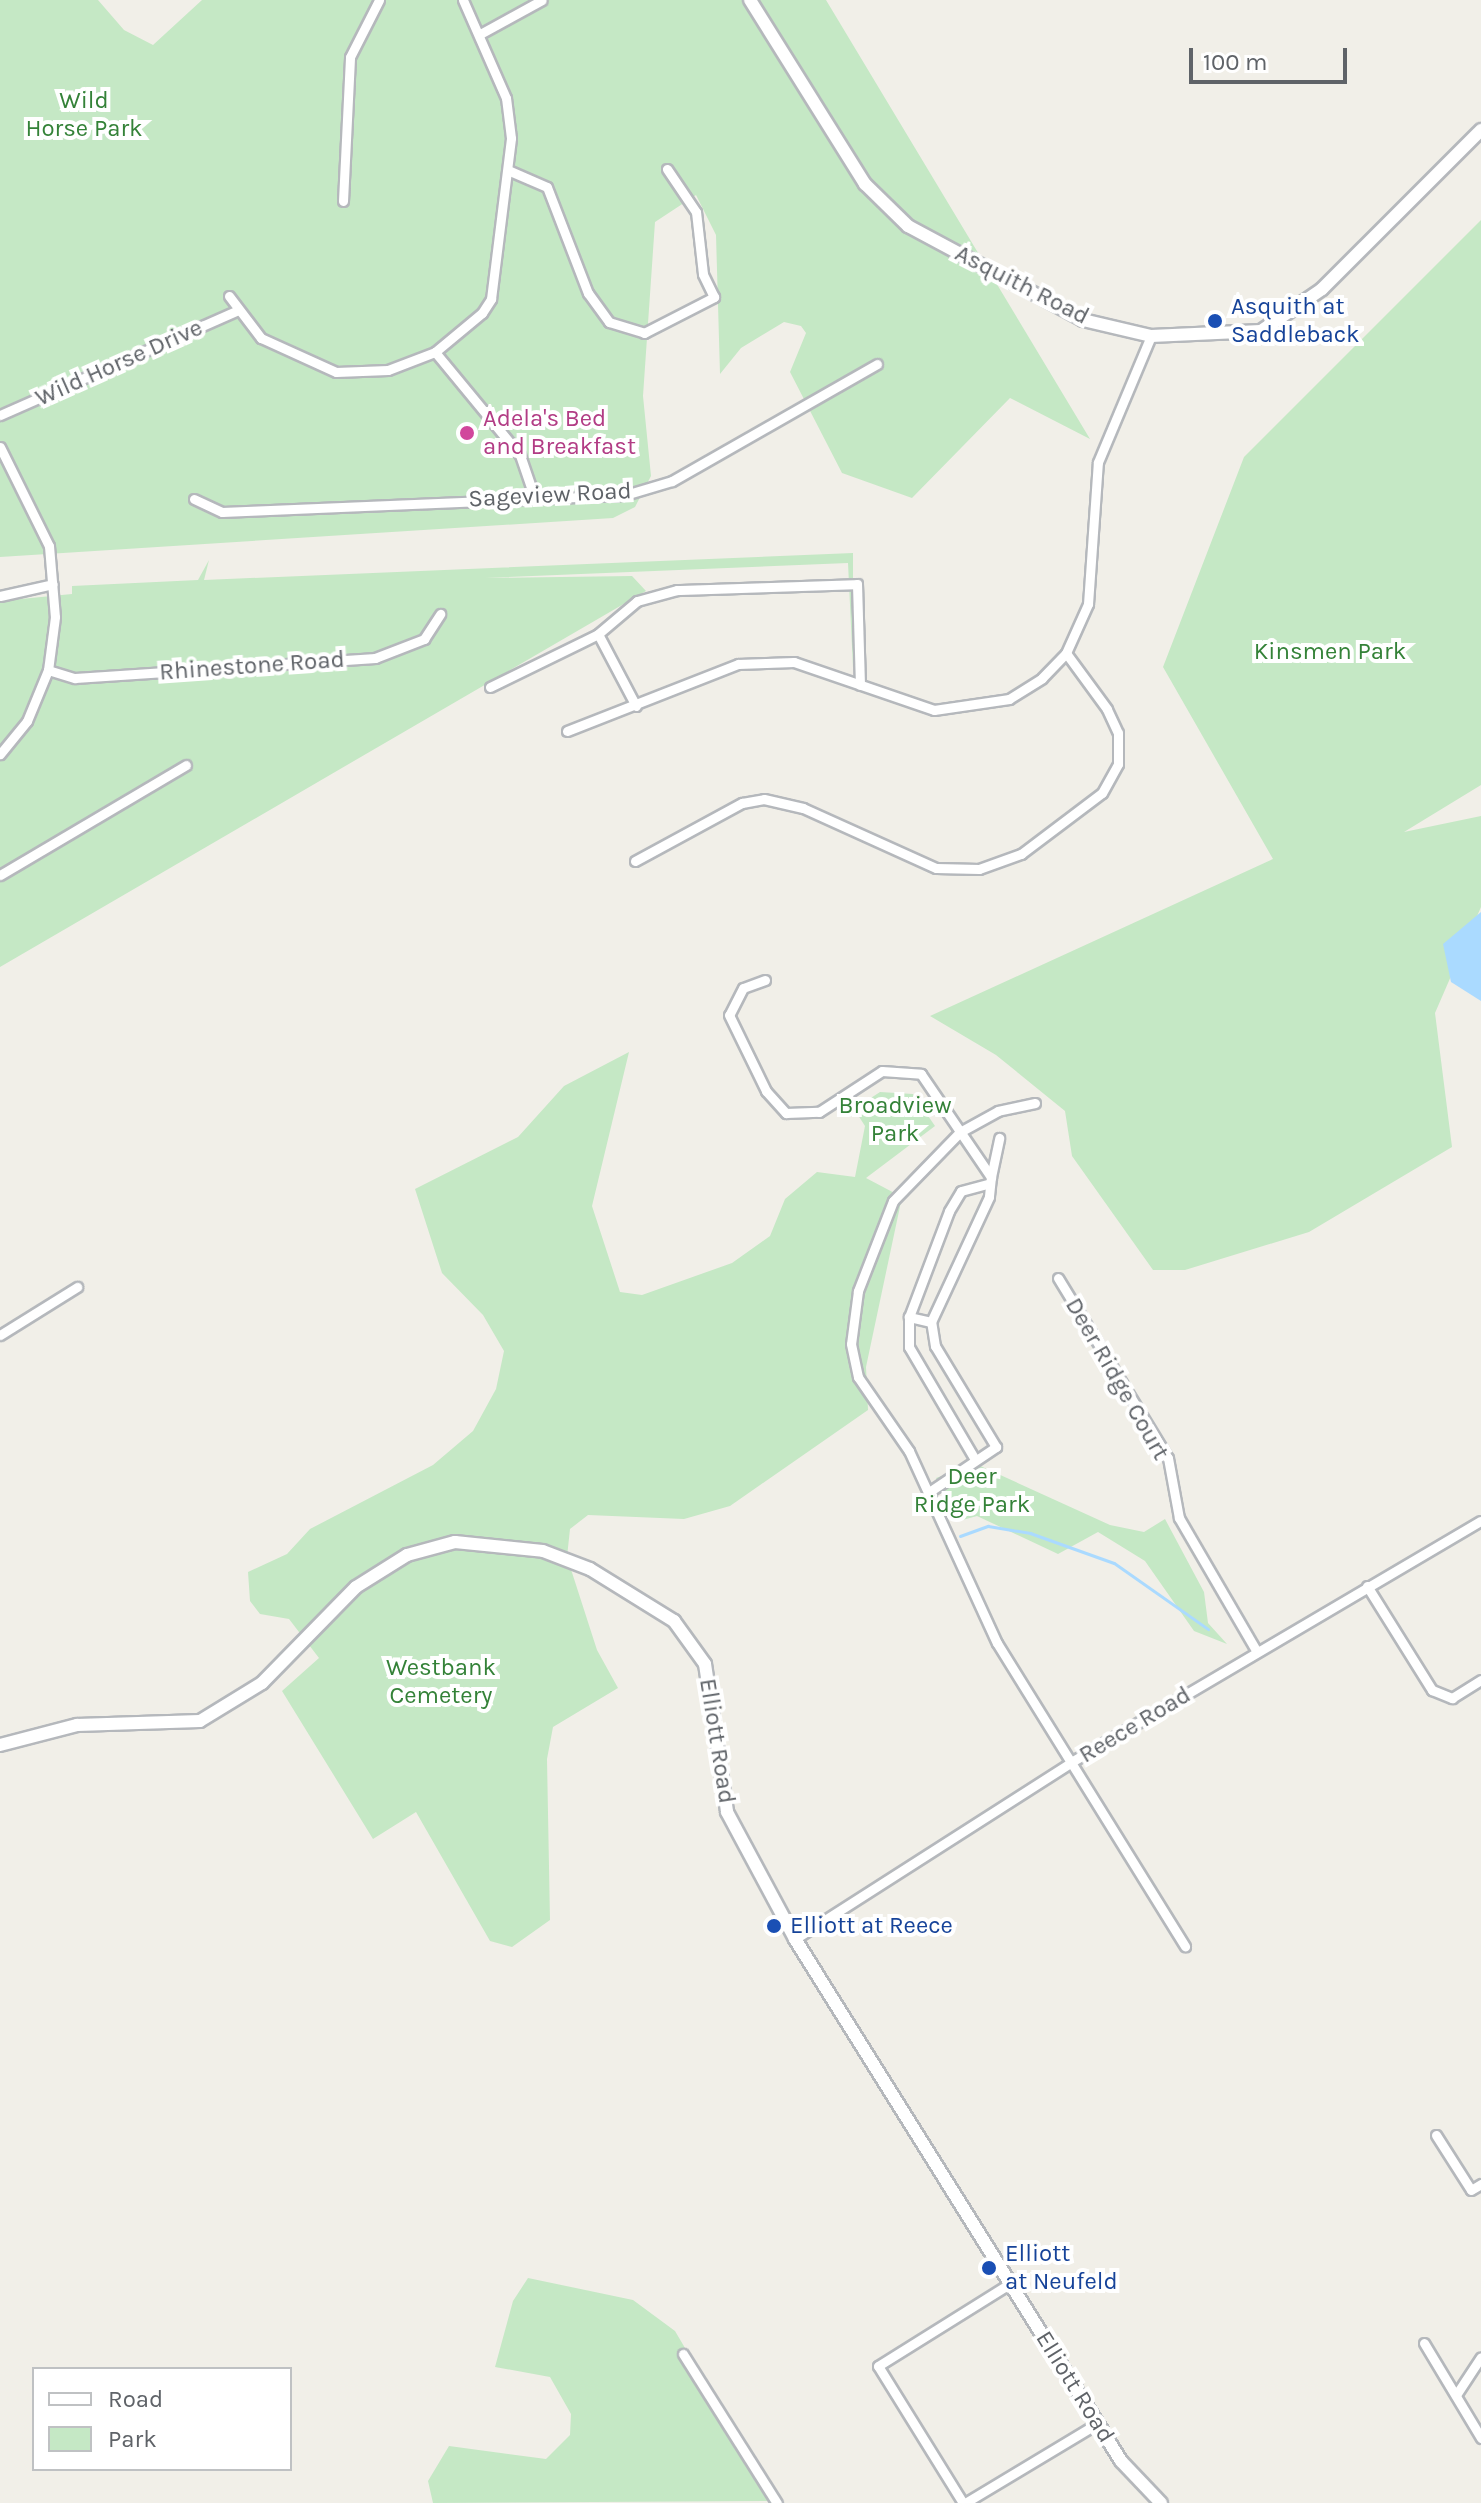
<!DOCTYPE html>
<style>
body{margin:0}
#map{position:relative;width:1481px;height:2503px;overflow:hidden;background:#f1efe8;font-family:Karla,sans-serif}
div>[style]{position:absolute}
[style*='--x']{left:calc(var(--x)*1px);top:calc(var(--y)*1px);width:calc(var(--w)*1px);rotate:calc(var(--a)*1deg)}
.green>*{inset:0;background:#c5e8c5}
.water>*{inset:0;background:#aadaff}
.stream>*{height:3px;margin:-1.5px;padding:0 1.5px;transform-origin:1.5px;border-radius:1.5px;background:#aadaff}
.roads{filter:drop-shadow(2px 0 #b5b8bc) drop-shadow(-2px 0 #b5b8bc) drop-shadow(0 2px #b5b8bc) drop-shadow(0 -2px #b5b8bc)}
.minor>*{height:9px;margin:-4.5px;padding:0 4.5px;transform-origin:4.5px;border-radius:4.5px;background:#fff}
.tertiary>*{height:12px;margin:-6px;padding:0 6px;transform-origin:6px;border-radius:6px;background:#fff}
.dots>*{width:22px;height:22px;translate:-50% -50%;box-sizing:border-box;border:4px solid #fff;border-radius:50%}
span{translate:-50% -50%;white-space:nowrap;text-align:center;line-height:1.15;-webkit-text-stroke:8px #fff;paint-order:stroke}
.park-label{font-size:24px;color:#348238}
.street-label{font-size:24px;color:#5f6368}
.transit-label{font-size:24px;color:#164399}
.left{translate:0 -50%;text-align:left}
.hotel-label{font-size:24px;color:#b23c85}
.legend{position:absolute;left:32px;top:2367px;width:260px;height:104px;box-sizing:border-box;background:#fff;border:2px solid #bfc1c3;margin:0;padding:10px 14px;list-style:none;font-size:24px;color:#5f6368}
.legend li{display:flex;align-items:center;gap:16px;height:40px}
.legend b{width:40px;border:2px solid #bfc1c3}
.scale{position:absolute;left:1189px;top:48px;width:158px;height:36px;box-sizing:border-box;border:4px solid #5f6368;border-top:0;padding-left:10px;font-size:24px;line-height:28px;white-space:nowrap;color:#5f6368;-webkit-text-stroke:6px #fff;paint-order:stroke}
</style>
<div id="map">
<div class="green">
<div style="clip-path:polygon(0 0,98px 0,124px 30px,153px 45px,202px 0,826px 0,1090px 439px,1010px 398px,912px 498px,842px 473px,790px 372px,806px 333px,801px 326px,784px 322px,741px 348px,720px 374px,716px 235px,696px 195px,655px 222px,643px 396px,651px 476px,635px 507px,613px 518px,0 557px)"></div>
<div style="clip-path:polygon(1481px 220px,1481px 785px,1404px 832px,1481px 816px,1481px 907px,1435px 1013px,1452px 1147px,1309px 1232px,1185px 1270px,1153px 1270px,1072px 1156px,1065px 1111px,996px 1055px,930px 1016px,1273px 859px,1163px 667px,1244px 457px)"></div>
<div style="clip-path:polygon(853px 553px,853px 668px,848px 563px,485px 578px,632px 576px,646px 591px,0 967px,0 601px,72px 594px,72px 586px,198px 580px,209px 560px,204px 580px)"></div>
<div style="clip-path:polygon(629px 1052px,592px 1206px,620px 1292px,642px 1295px,732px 1263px,770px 1236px,785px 1199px,817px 1172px,855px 1177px,865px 1126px,854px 1109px,880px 1092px,913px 1094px,935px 1126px,866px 1178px,902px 1197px,866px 1367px,868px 1410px,730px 1506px,684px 1519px,588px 1515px,570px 1529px,567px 1557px,597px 1650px,618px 1688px,553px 1727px,547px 1759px,550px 1920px,512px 1947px,490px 1941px,416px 1812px,373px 1839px,282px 1691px,319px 1658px,289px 1619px,260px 1614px,250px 1601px,248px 1572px,287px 1554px,310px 1529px,433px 1465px,473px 1431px,496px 1389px,504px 1351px,483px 1315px,442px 1273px,415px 1189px,518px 1137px,564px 1086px)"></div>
<div style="clip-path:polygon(976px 1464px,1110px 1525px,1144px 1532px,1165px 1519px,1204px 1592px,1208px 1623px,1227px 1644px,1194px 1631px,1145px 1561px,1098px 1532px,1058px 1554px,977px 1516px,959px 1521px,936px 1478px)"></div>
<div style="clip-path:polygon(528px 2278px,633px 2300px,675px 2331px,775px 2501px,433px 2503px,428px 2481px,449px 2446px,546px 2459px,570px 2435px,571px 2414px,550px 2377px,495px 2367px,513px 2301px)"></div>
</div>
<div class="water">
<div style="clip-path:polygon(1481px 912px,1481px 1001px,1451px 982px,1443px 944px)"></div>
</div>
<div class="stream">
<div style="--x:960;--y:1536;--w:30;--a:-20"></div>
<div style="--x:988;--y:1526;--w:43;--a:9.5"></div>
<div style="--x:1030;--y:1533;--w:89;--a:19.7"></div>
<div style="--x:1114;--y:1563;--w:115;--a:35.1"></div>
</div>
<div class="roads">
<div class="minor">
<div style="--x:482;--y:33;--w:68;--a:-28.8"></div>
<div style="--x:510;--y:171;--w:40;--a:23.4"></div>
<div style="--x:547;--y:187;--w:114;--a:68.9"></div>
<div style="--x:588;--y:293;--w:36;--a:54"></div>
<div style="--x:609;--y:322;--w:37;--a:17"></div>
<div style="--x:644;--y:333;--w:79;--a:-27.2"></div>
<div style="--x:714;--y:297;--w:25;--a:-116"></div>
<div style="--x:703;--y:274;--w:62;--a:-96.4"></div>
<div style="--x:696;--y:212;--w:52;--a:-124"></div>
<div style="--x:343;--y:201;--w:144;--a:-87.2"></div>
<div style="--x:350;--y:57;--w:64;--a:-63"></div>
<div style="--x:229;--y:296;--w:53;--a:52.7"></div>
<div style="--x:261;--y:338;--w:82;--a:24.4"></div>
<div style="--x:336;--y:372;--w:52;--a:-2.2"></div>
<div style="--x:388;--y:370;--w:50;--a:-21"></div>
<div style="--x:435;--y:352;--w:61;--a:-39.7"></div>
<div style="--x:482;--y:313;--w:17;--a:-57"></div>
<div style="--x:491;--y:299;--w:162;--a:-82.9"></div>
<div style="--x:511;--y:138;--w:40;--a:-97.1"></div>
<div style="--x:506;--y:98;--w:107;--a:-113.7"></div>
<div style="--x:435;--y:352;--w:134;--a:50.5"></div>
<div style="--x:520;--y:455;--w:43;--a:71.1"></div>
<div style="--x:0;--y:415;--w:260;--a:-23.8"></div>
<div style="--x:0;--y:447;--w:110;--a:63.7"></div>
<div style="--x:49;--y:546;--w:71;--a:85.2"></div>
<div style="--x:55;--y:617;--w:53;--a:97.5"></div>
<div style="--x:48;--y:670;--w:55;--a:112.4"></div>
<div style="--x:27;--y:721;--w:43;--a:129.3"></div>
<div style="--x:194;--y:499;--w:31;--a:25"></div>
<div style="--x:222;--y:512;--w:403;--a:-2.4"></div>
<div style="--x:625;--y:495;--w:49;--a:-16.6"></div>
<div style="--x:672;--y:481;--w:236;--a:-29.7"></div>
<div style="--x:0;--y:596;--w:54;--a:-12.8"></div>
<div style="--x:48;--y:670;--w:28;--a:17"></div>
<div style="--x:75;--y:678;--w:301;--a:-3.8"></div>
<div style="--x:375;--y:658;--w:53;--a:-21.2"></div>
<div style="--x:424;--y:639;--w:30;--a:-57"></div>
<div style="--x:490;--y:687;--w:120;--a:-26.1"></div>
<div style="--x:636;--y:706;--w:81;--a:-117.8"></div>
<div style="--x:598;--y:634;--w:51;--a:-40.2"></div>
<div style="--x:637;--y:601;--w:41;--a:-15.4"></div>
<div style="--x:677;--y:590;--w:180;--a:-1.9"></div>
<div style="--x:857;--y:584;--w:101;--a:88.3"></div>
<div style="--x:567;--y:731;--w:184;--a:-21.4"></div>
<div style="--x:738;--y:664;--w:56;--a:-2"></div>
<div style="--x:794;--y:662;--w:148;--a:18.9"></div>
<div style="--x:934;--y:710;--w:76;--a:-8.3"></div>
<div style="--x:1009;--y:699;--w:39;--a:-32"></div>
<div style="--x:1042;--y:678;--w:35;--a:-46"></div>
<div style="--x:1066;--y:653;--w:54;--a:-65.8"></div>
<div style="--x:1088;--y:604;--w:142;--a:-86"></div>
<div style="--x:1098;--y:462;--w:137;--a:-67.2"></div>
<div style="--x:635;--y:861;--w:122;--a:-28.5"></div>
<div style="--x:742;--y:803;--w:22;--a:-10"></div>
<div style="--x:764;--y:799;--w:40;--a:13"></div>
<div style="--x:803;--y:808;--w:146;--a:24.3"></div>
<div style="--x:936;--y:868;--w:43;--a:1.3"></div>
<div style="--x:979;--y:869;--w:45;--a:-19.7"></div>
<div style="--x:1021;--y:854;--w:101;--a:-37"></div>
<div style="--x:1102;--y:793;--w:33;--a:-61"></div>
<div style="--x:1118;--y:764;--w:31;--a:-90"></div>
<div style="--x:1118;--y:733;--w:26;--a:-115"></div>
<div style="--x:1107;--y:709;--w:69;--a:-126.2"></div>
<div style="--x:0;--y:875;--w:216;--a:-30.6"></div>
<div style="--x:765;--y:980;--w:23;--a:160"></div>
<div style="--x:743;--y:988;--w:30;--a:117"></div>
<div style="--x:729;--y:1015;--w:85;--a:64"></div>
<div style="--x:766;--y:1091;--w:30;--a:48"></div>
<div style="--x:786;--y:1113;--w:33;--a:-2"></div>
<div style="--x:819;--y:1112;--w:75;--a:-33.1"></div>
<div style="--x:882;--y:1071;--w:39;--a:4"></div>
<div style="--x:921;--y:1074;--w:125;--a:55.8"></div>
<div style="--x:991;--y:1177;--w:20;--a:96"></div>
<div style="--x:989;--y:1197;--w:138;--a:114.9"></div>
<div style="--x:1035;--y:1103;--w:38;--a:168"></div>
<div style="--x:998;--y:1111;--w:43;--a:151.1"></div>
<div style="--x:960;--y:1132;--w:96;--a:134.2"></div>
<div style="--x:893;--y:1201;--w:97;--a:111.3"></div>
<div style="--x:858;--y:1291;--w:53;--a:97.5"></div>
<div style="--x:851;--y:1344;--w:34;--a:78"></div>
<div style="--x:858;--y:1377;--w:90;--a:55.4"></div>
<div style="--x:909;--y:1451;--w:211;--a:65.4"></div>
<div style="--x:997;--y:1643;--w:357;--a:58.2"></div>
<div style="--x:991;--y:1177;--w:40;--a:-78"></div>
<div style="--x:1058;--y:1278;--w:211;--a:58.6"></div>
<div style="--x:1168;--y:1458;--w:61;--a:79.6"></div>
<div style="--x:1179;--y:1518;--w:155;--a:59.8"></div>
<div style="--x:909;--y:1317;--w:30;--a:90"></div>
<div style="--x:909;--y:1347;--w:129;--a:59.6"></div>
<div style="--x:0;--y:1335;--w:91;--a:-31.9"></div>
<div style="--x:929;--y:1492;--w:81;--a:-33.9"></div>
<div style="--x:996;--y:1447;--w:118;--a:-121.1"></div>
<div style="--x:935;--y:1346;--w:24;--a:-99"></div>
<div style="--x:931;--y:1322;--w:23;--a:-167"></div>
<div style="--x:909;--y:1317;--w:113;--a:-69.3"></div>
<div style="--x:949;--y:1211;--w:23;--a:-59"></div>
<div style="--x:961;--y:1191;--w:30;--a:-15"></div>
<div style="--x:1367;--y:1586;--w:123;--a:58"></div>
<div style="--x:1432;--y:1690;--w:22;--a:22"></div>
<div style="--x:1452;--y:1698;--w:34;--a:-32"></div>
<div style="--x:795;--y:1939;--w:330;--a:-32.6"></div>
<div style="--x:1073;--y:1761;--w:473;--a:-30.5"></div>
<div style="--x:1436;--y:2135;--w:65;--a:57.5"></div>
<div style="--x:1471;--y:2190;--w:12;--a:-31"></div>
<div style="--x:1424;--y:2343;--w:111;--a:59"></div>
<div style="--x:683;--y:2354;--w:176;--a:57.8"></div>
<div style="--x:1456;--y:2395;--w:45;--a:-56.7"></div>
<div style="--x:963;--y:2503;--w:161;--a:-121.8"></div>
<div style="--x:878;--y:2366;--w:155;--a:-32"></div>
<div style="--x:965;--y:2503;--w:155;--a:-31"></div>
</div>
<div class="tertiary">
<div style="--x:750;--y:0;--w:217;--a:58"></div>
<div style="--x:865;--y:184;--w:60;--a:44.3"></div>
<div style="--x:908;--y:226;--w:199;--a:28.2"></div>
<div style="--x:1083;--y:320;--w:70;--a:13.2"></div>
<div style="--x:1151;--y:336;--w:110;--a:-2.6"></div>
<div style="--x:1261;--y:331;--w:74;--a:-34.5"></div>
<div style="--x:1322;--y:289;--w:225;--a:-45"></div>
<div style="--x:0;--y:1745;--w:80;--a:-14.6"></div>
<div style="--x:77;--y:1725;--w:123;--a:-1.9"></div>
<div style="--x:200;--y:1721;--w:73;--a:-31.5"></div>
<div style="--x:262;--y:1683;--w:134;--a:-45.6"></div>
<div style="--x:356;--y:1587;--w:60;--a:-32.1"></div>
<div style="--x:407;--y:1555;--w:50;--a:-15.2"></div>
<div style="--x:455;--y:1542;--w:88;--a:5.8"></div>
<div style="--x:543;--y:1551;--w:50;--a:21"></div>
<div style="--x:590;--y:1569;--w:99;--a:31.8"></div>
<div style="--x:674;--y:1621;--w:53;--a:54.2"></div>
<div style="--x:705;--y:1664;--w:150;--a:81.5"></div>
<div style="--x:727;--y:1812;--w:144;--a:61.8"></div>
<div style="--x:795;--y:1939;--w:615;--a:58.01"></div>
<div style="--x:1121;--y:2461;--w:58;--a:46.4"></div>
</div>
</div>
<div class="dots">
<div style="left:1215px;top:321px;background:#1a4fb4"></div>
<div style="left:467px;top:433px;background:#d1479c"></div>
<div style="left:774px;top:1926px;background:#1a4fb4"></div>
<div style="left:989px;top:2268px;background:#1a4fb4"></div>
</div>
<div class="park-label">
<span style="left:84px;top:115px">Wild<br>Horse Park</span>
<span style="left:1330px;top:652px">Kinsmen Park</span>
<span style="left:895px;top:1120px">Broadview<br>Park</span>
<span style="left:972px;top:1491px">Deer<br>Ridge Park</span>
<span style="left:441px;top:1682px">Westbank<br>Cemetery</span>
</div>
<div class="street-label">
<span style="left:1022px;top:285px;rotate:27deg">Asquith Road</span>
<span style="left:119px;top:363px;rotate:-24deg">Wild Horse Drive</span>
<span style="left:550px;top:495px;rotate:-3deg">Sageview Road</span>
<span style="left:252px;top:666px;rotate:-4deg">Rhinestone Road</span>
<span style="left:1117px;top:1379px;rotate:60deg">Deer Ridge Court</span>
<span style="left:1135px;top:1725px;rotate:-31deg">Reece Road</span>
<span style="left:717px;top:1741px;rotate:81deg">Elliott Road</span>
<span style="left:1075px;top:2387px;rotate:58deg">Elliott Road</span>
</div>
<div class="transit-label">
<span class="left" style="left:1231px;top:321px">Asquith at<br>Saddleback</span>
<span class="left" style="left:790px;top:1926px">Elliott at Reece</span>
<span class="left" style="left:1005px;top:2268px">Elliott<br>at Neufeld</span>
</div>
<div class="hotel-label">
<span class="left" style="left:483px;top:433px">Adela's Bed<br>and Breakfast</span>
</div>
<ul class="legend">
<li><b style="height:10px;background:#fff"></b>Road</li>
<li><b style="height:22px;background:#c5e8c5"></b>Park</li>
</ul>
<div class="scale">100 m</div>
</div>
